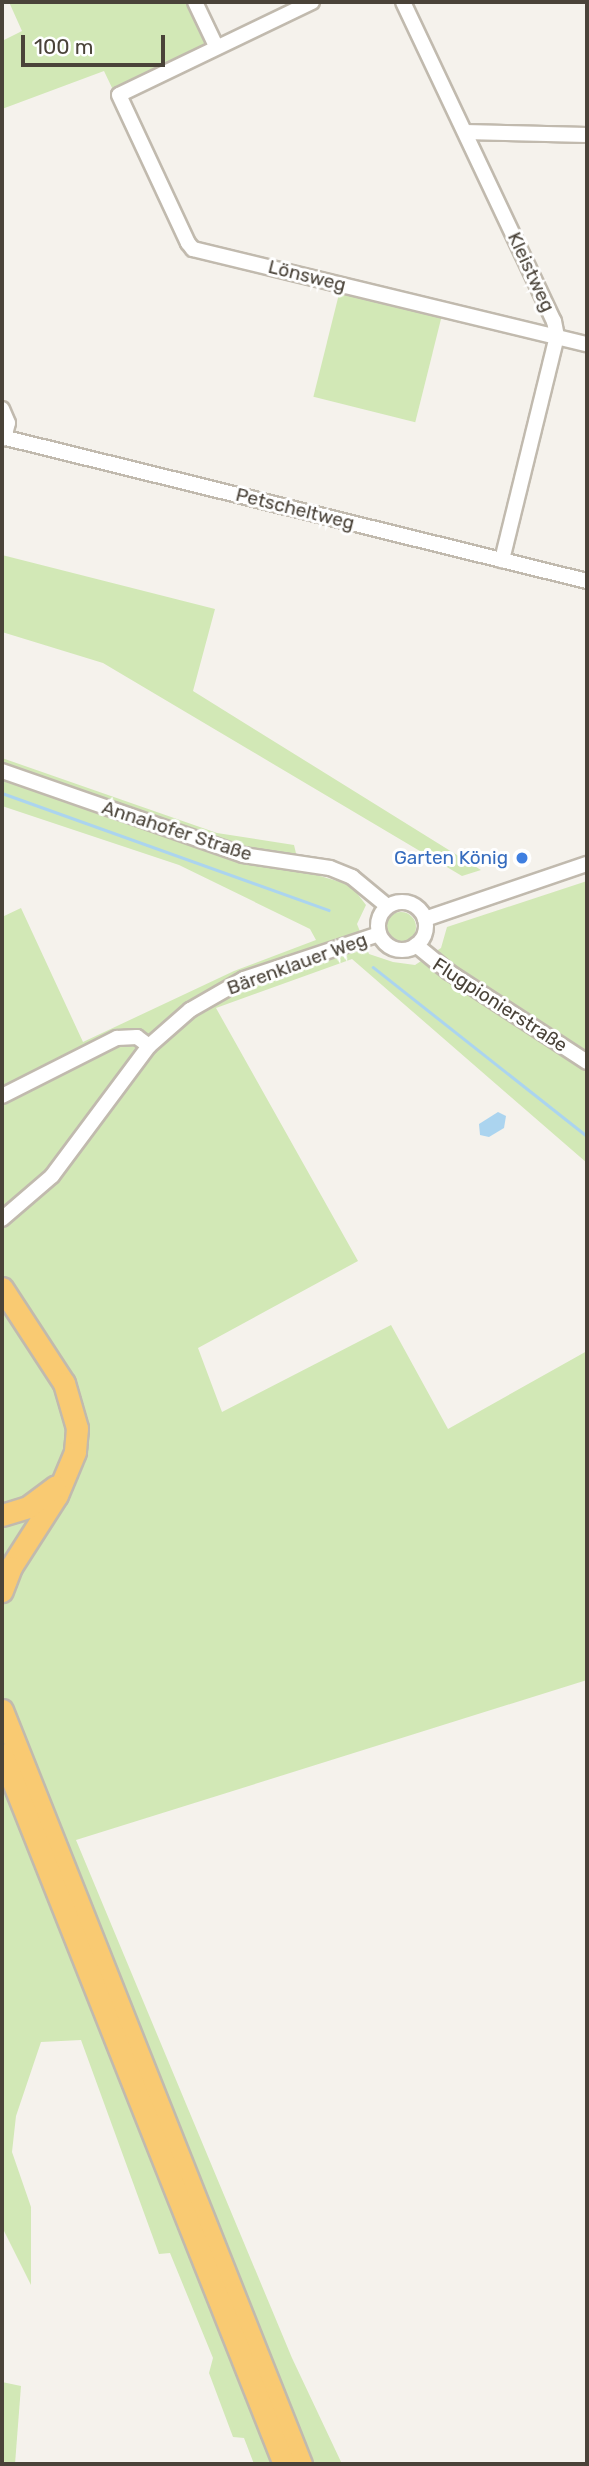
<!DOCTYPE html>
<meta charset="utf-8">
<style>
body{margin:0}
#map{position:relative;width:589px;height:2466px;overflow:hidden;background:#f5f2ec;font-family:Rubik,sans-serif}
div>[style]{position:absolute}
[style*='--x']{left:calc(var(--x)*1px);top:calc(var(--y)*1px);width:calc(var(--w)*1px);rotate:calc(var(--a)*1deg)}
.green>*{inset:0;background:#d2e8b6;transform-origin:0 0}
.round{border-radius:50%}
.water>*{inset:0;background:#abd4ef}
.stream>*{height:2.5px;margin:-1.25px;padding:0 1.25px;transform-origin:1.25px;border-radius:1.25px;background:#abd4ef}
.roads{filter:drop-shadow(2px 0 #c1baae) drop-shadow(-2px 0 #c1baae) drop-shadow(0 2px #c1baae) drop-shadow(0 -2px #c1baae)}
.minor>*{height:14px;margin:-7px;padding:0 7px;transform-origin:7px;border-radius:7px;background:#fff}
.minor>.ring{margin:-7px;padding:0;box-sizing:content-box;background:none;border:14px solid #fff;border-radius:50%}
.highway>*{height:21px;margin:-10.5px;padding:0 10.5px;transform-origin:10.5px;border-radius:10.5px;background:#f9ca72}
.dots>*{width:19px;height:19px;translate:-50% -50%;box-sizing:border-box;border:4px solid #fff;border-radius:50%}
span{translate:-50% -50%;white-space:nowrap;text-align:center;line-height:1.15;-webkit-text-stroke:6px #fff;paint-order:stroke}
.street-label{font-size:19px;color:#4a4339}
.shop-label{font-size:19px;color:#366cbe}
.right{translate:-100% -50%;text-align:right}
.frame{position:absolute;inset:0;border:4px solid #4a4339;pointer-events:none}
.scale{position:absolute;left:21px;top:35px;width:144px;height:32px;box-sizing:border-box;border:4px solid #4a4339;border-top:0;padding-left:9px;font-size:21px;line-height:24px;white-space:nowrap;color:#4a4339;-webkit-text-stroke:5px #fff;paint-order:stroke}
</style>
<div id="map">
<div class="green">
<div style="clip-path:polygon(9px 2px,189px 2px,210px 46px,114px 92px,104px 71px,2px 109px,2px 41px,22px 31px)"></div>
<div style="left:340px;top:290px;width:105px;height:110px;rotate:14deg"></div>
<div style="clip-path:polygon(2px 555px,215px 609px,193px 691px,481px 870px,462px 876px,103px 663px,2px 632px)"></div>
<div style="clip-path:polygon(2px 758px,217px 833px,294px 845px,300px 870px,347px 884px,356px 892px,366px 905px,357px 924px,369px 954px,393px 962px,415px 965px,441px 948px,447px 927px,587px 881px,587px 1163px,352px 959px,216px 1008px,358px 1261px,198px 1348px,222px 1412px,391px 1325px,448px 1429px,587px 1351px,587px 1680px,76px 1840px,292px 2358px,342px 2464px,254px 2464px,244px 2438px,233px 2437px,209px 2373px,213px 2358px,170px 2253px,159px 2254px,81px 2040px,41px 2042px,16px 2116px,12px 2152px,31px 2207px,31px 2285px,2px 2227px,2px 917px,21px 908px,83px 1042px,234px 971px,316px 940px,310px 929px,179px 865px,2px 806px)"></div>
<div class="round" style="left:386px;top:912px;width:30px;height:30px"></div>
<div style="clip-path:polygon(2px 2382px,21px 2386px,15px 2464px,2px 2464px)"></div>
</div>
<div class="water">
<div style="clip-path:polygon(498px 1112px,506px 1116px,504px 1128px,489px 1137px,480px 1135px,479px 1124px)"></div>
</div>
<div class="stream">
<div style="--x:2;--y:793;--w:347;--a:19.7"></div>
<div style="--x:373;--y:967;--w:273;--a:38.3"></div>
</div>
<div class="roads">
<div class="minor">
<div style="--x:195;--y:2;--w:49;--a:64.5"></div>
<div style="--x:312;--y:2;--w:214;--a:154.3"></div>
<div style="--x:119;--y:95;--w:163;--a:65"></div>
<div style="--x:188;--y:243;--w:8;--a:50"></div>
<div style="--x:193;--y:249;--w:405;--a:13.6"></div>
<div style="--x:403;--y:2;--w:353;--a:64.7"></div>
<div style="--x:554;--y:321;--w:15;--a:79"></div>
<div style="--x:557;--y:336;--w:231;--a:103.8"></div>
<div style="--x:465;--y:132;--w:122;--a:1.4"></div>
<div style="--x:2;--y:409;--w:15;--a:67"></div>
<div style="--x:8;--y:423;--w:16;--a:105"></div>
<div style="--x:2;--y:437;--w:602;--a:13.83"></div>
<div style="--x:2;--y:771;--w:255;--a:19.2"></div>
<div style="--x:243;--y:855;--w:88;--a:8.5"></div>
<div style="--x:330;--y:868;--w:24;--a:22"></div>
<div style="--x:352;--y:877;--w:45;--a:39.6"></div>
<div class="ring" style="left:378px;top:902px;width:34px;height:34px"></div>
<div style="--x:425;--y:919;--w:171;--a:-18.8"></div>
<div style="--x:416;--y:945;--w:43;--a:39.3"></div>
<div style="--x:449;--y:972;--w:165;--a:33.1"></div>
<div style="--x:2;--y:1096;--w:129;--a:-26.8"></div>
<div style="--x:117;--y:1038;--w:20;--a:-3"></div>
<div style="--x:137;--y:1037;--w:15;--a:37"></div>
<div style="--x:2;--y:1219;--w:66;--a:-40.7"></div>
<div style="--x:52;--y:1176;--w:162;--a:-53.3"></div>
<div style="--x:149;--y:1046;--w:55;--a:-41.3"></div>
<div style="--x:190;--y:1010;--w:62;--a:-29.9"></div>
<div style="--x:244;--y:979;--w:142;--a:-18.4"></div>
</div>
<div class="highway">
<div style="--x:2;--y:1288;--w:113;--a:56.9"></div>
<div style="--x:64;--y:1383;--w:47;--a:73.9"></div>
<div style="--x:77;--y:1428;--w:24;--a:95"></div>
<div style="--x:75;--y:1452;--w:47;--a:112.7"></div>
<div style="--x:57;--y:1495;--w:85;--a:122.6"></div>
<div style="--x:11;--y:1567;--w:26;--a:111"></div>
<div style="--x:2;--y:1515;--w:27;--a:-17"></div>
<div style="--x:28;--y:1507;--w:34;--a:-37"></div>
<div style="--x:2;--y:1710;--w:811;--a:68.37"></div>
<div style="--x:2;--y:1754;--w:764;--a:68.34"></div>
</div>
</div>
<div class="dots">
<div style="left:522px;top:858px;background:#3f7fe0"></div>
</div>
<div class="street-label">
<span style="left:531px;top:272px;rotate:65deg">Kleistweg</span>
<span style="left:307px;top:276px;rotate:14deg">Lönsweg</span>
<span style="left:295px;top:509px;rotate:14deg">Petscheltweg</span>
<span style="left:177px;top:831px;rotate:18deg">Annahofer Straße</span>
<span style="left:297px;top:964px;rotate:-20deg">Bärenklauer Weg</span>
<span style="left:500px;top:1005px;rotate:33deg">Flugpionierstraße</span>
</div>
<div class="shop-label">
<span class="right" style="left:508px;top:858px">Garten König</span>
</div>
<div class="frame"></div>
<div class="scale">100 m</div>
</div>
